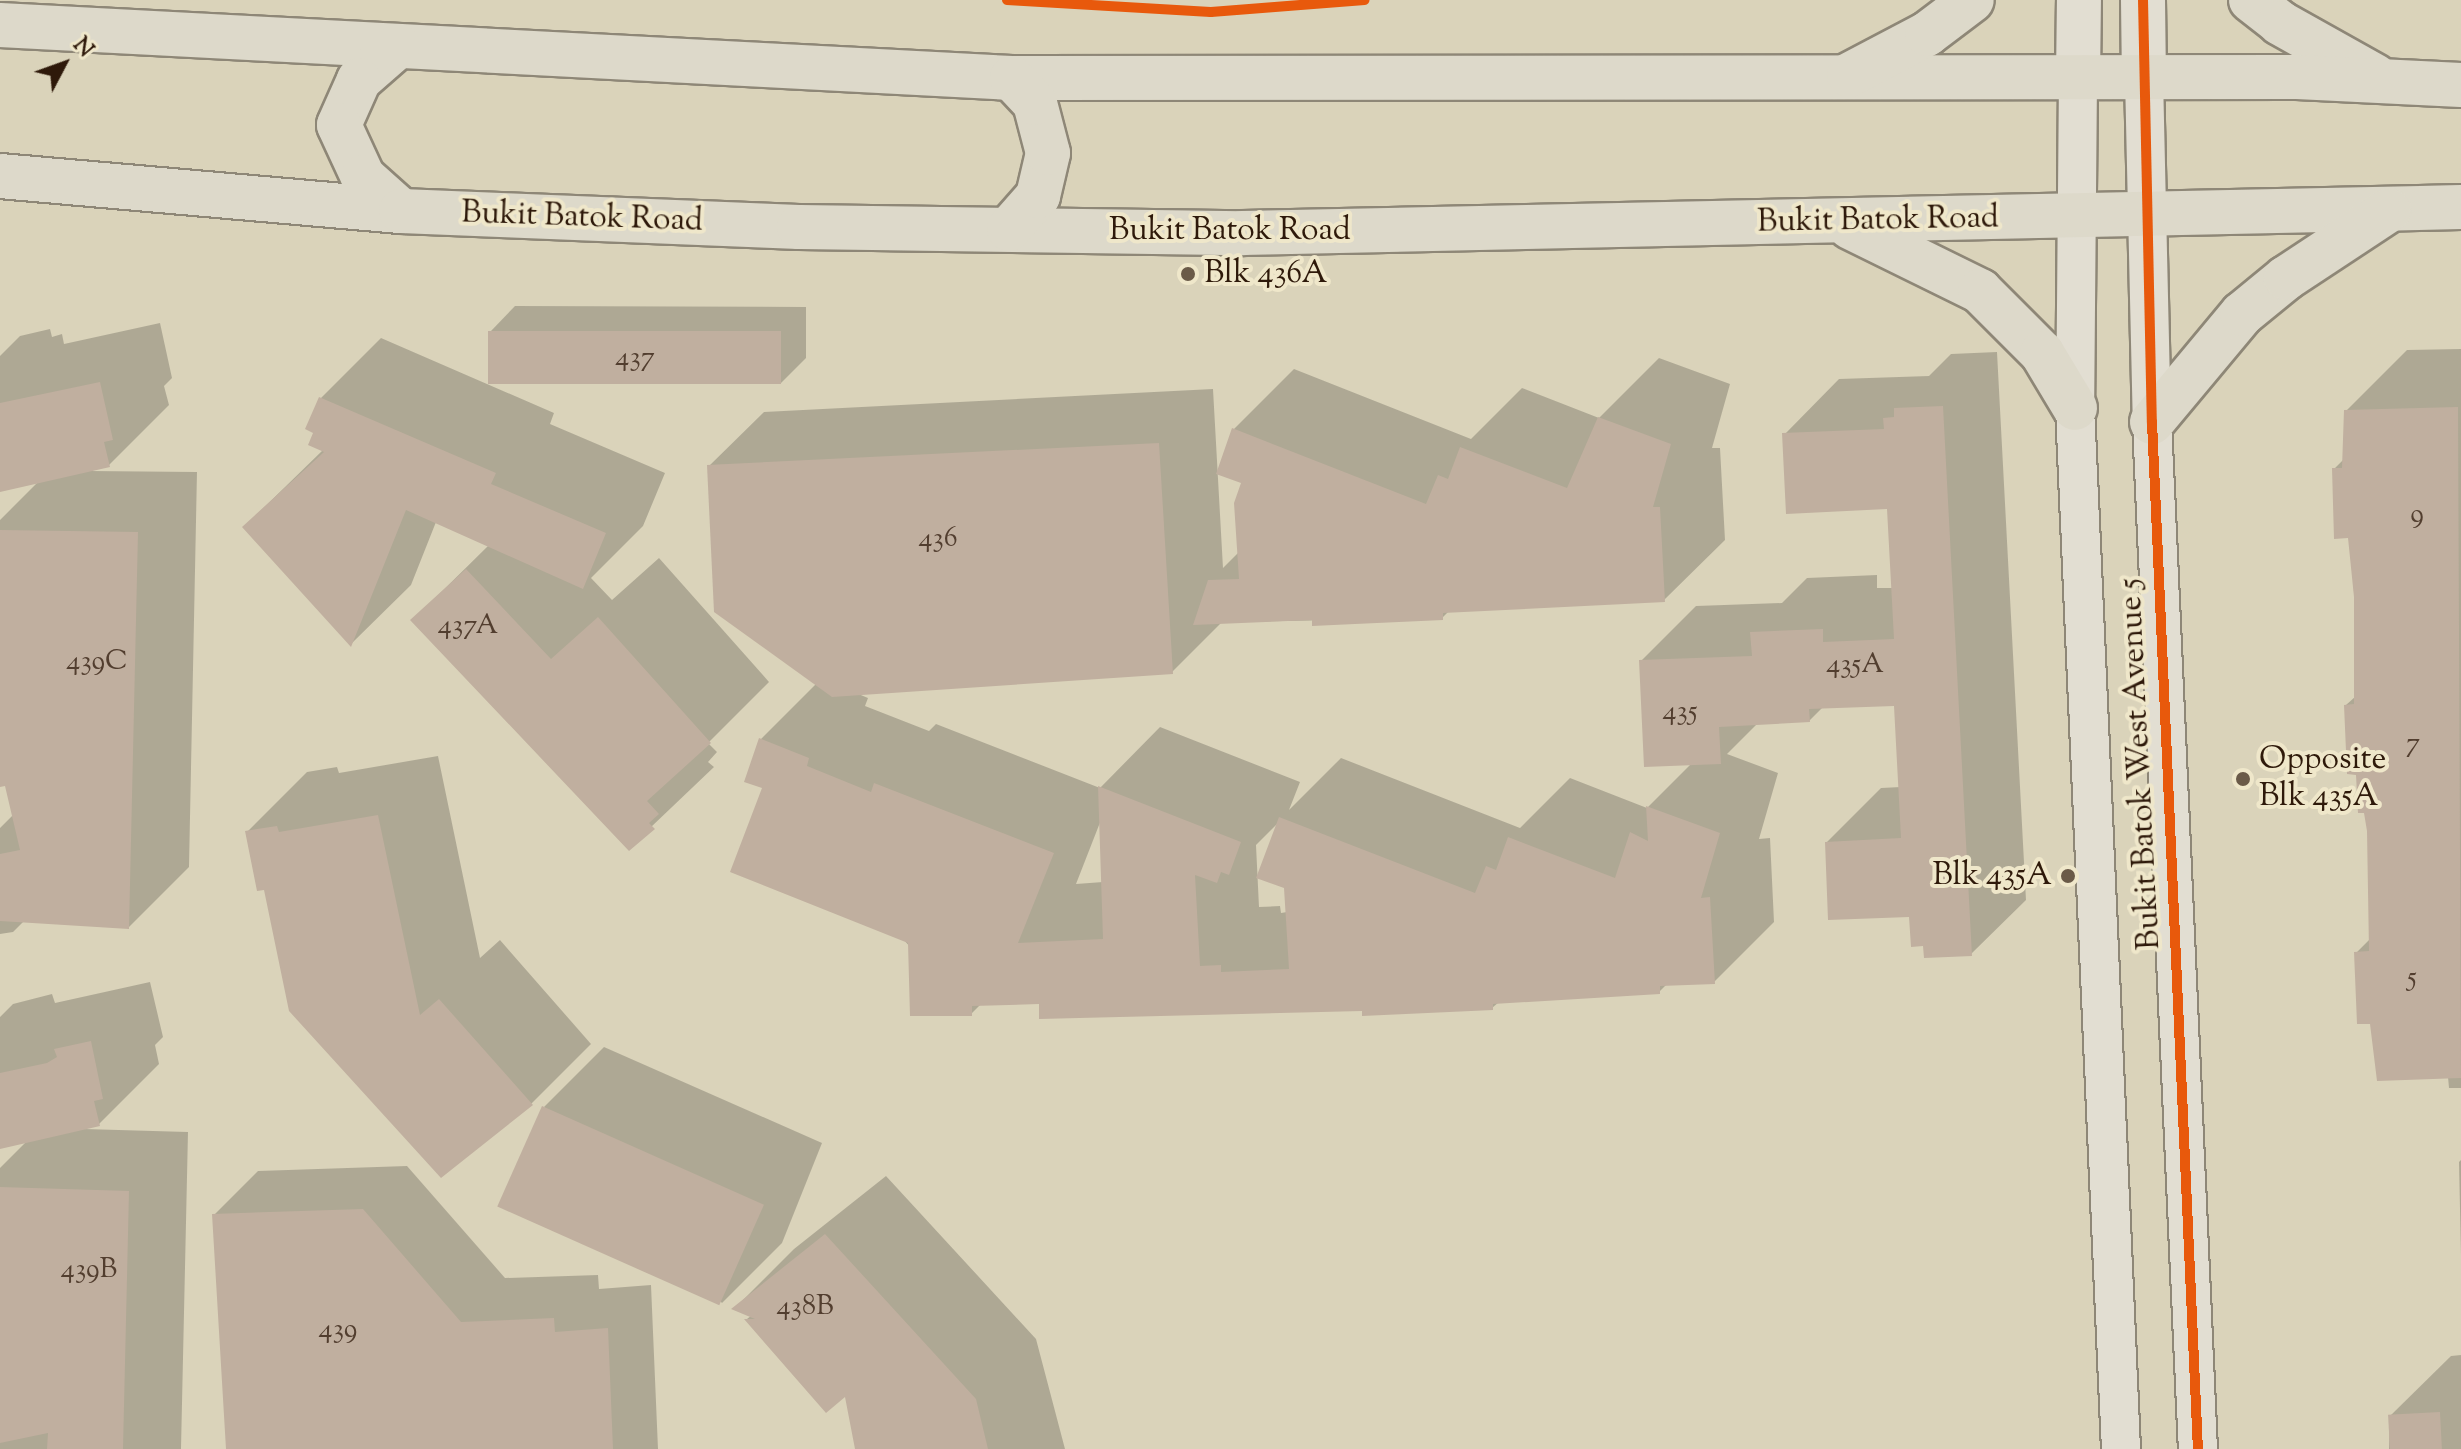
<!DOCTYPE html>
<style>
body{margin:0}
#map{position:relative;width:2461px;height:1449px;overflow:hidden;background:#dad3ba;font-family:"Sorts Mill Goudy",serif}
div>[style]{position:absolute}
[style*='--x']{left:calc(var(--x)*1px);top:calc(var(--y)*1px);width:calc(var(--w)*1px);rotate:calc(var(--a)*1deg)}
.shadow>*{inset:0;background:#0003}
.building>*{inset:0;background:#c0af9f;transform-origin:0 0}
.roads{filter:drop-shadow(2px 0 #8e8777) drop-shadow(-2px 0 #8e8777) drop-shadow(0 2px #8e8777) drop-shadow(0 -2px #8e8777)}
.street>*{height:38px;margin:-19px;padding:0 19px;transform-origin:19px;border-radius:19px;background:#e2ded2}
.secondary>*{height:44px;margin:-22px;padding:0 22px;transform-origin:22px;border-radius:22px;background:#e2ded2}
.primary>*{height:44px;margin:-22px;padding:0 22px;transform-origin:22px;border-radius:22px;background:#ddd9ca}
.cycleway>*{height:10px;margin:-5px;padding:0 5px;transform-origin:5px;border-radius:5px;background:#e8590c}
.dots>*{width:22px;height:22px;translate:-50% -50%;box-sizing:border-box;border:4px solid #efe7ca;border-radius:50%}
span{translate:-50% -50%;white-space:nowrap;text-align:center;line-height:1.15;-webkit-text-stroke:8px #efe7ca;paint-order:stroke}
.number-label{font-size:28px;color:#523e2f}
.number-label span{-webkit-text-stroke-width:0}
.street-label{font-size:32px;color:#2e190a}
.poi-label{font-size:32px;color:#2e190a}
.left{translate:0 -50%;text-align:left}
.right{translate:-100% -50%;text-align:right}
.north{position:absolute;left:24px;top:24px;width:80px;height:80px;-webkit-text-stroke:6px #efe7ca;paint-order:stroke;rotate:49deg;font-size:22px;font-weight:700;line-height:32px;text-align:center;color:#2e190a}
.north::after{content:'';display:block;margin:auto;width:28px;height:36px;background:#2e190a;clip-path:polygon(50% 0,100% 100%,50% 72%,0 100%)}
</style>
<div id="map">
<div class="shadow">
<div style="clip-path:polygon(515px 306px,806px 307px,806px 358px,781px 383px,490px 332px)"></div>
<div style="clip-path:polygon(160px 323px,172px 378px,164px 386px,169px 405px,109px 465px,90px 471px,197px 472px,189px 867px,129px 927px,25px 920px,13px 932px,0 934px,0 828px,14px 814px,6px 783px,0 785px,0 520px,39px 481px,0 490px,0 356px,20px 336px,50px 329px,52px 337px,62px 334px,64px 344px)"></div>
<div style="clip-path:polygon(381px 338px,554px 413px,550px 424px,665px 473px,643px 526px,591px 578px,612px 600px,659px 558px,769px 682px,708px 743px,717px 752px,708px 762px,714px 767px,629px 848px,413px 620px,489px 545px,436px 522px,411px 585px,351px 644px,244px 527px,323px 450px,316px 432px,321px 398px)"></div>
<div style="clip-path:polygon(2461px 349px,2461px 1088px,2449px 1088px,2448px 1077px,2372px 1022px,2356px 953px,2370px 939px,2369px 830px,2346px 705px,2356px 696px,2359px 662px,2350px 536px,2334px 469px,2345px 458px,2346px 411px,2407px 350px)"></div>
<div style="clip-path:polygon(evenodd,1997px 352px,2026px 900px,1971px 954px,1925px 944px,1911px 915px,1827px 842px,1881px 788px,1901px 787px,1896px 704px,1823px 707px,1809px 721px,1758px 723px,1727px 754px,1778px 773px,1759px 839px,1770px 838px,1774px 922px,1714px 982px,1667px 984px,1659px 992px,1499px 1002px,1492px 1008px,1041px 1002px,981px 1004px,971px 1014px,765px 787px,761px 739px,817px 683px,709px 466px,764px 412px,1213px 389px,1223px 568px,1239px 552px,1244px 482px,1234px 429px,1294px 369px,1471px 439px,1522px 388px,1599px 418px,1659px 358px,1730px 384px,1712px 448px,1720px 448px,1725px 540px,1664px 600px,1449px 611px,1442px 618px,1222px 622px,1172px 672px,856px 693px,868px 698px,865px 706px,929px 731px,936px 724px,1100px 788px,1160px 727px,1300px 782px,1289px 810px,1341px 758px,1520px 828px,1570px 778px,1647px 808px,1692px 763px,1641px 661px,1696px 606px,1782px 603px,1807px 578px,1877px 575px,1877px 588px,1893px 588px,1889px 507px,1785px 434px,1839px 379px,1929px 376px,1951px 354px,1997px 352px,1101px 820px,1103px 882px,1076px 884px,1101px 820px,1997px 352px,1280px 821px,1287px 912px,1281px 913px,1280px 906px,1259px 907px,1256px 845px,1280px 821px)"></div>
<div style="clip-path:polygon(438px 756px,480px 958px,500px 940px,591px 1044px,531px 1104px,441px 1175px,266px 888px,247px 832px,307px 772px,337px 767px,339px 773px)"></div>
<div style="clip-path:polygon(150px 982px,163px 1037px,155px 1045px,159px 1064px,99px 1124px,84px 1129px,188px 1132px,181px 1449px,0 1449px,0 1168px,28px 1140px,0 1147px,0 1017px,13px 1004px,52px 994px,55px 1003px)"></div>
<div style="clip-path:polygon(604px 1047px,822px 1143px,782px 1243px,722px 1303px,544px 1107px)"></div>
<div style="clip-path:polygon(2461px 1160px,2461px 1255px,2459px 1162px)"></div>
<div style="clip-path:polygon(407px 1166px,505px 1278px,598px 1275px,599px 1289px,651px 1285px,658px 1449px,228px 1449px,214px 1215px,258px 1171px)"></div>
<div style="clip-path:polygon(886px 1176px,1036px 1339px,1065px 1449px,858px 1449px,846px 1394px,747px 1319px,752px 1315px,735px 1308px,794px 1249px)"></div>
<div style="clip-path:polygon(2461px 1355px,2461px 1449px,2389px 1449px,2390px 1416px,2451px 1356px)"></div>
</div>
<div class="building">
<div style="left:488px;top:331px;width:293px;height:53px"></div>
<div style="clip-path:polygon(100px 382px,113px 440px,104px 442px,110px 467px,0 492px,0 403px)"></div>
<div style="clip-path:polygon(319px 397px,496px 473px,491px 484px,606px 533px,583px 589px,406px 510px,351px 647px,242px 527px,324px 452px,308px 445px,313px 433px,305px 429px)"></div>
<div style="clip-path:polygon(1943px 406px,1972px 956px,1924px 958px,1923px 946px,1911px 947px,1909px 917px,1828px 920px,1825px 842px,1901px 838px,1894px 706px,1809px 709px,1810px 722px,1719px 727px,1721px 764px,1644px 767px,1639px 660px,1752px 656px,1750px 632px,1823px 629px,1823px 642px,1894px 639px,1887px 509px,1786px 514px,1782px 433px,1884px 429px,1883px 418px,1894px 417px,1894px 408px)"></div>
<div style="clip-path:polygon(2458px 407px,2461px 1078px,2377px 1081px,2370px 1024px,2357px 1024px,2354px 952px,2369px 951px,2367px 831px,2364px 813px,2358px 813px,2356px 775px,2347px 774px,2344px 705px,2354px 704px,2354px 597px,2348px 538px,2334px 539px,2332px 468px,2342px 468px,2344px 410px)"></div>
<div style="clip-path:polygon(1598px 417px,1671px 444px,1653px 507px,1660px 507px,1665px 602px,1443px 613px,1443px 620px,1355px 624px,1312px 626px,1312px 620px,1193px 625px,1208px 580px,1239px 579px,1234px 503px,1241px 483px,1216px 474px,1232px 428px,1426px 504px,1438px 475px,1448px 479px,1460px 447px,1567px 488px)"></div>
<div style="clip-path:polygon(1159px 443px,1173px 674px,832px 697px,714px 612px,707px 465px)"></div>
<div style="clip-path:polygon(0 530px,138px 532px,129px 929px,0 921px,0 854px,20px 850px,5px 786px,0 787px)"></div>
<div style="clip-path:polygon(466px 569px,551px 659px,598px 617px,711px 743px,647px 801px,659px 814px,649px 823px,655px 829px,629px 851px,410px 620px)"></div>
<div style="clip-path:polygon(759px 738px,809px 758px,807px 766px,871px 792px,874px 783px,1054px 853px,1018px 943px,1103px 939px,1098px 786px,1241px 842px,1229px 875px,1221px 872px,1217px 883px,1195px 875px,1200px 966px,1221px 965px,1221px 972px,1289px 969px,1284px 888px,1256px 878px,1279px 817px,1475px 893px,1486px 866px,1496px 870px,1508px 837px,1615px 878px,1630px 832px,1648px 841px,1646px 806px,1720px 833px,1701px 898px,1710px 897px,1715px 984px,1660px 986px,1660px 994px,1493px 1004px,1493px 1010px,1362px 1016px,1362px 1011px,1039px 1019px,1039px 1004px,972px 1006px,972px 1016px,910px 1016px,908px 943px,730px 872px,762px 788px,744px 782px)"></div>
<div style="clip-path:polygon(378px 815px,420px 1015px,439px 999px,533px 1105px,441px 1178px,289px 1011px,264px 890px,257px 891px,245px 831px,277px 826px,279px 832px)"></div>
<div style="clip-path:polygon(91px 1041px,103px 1099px,94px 1101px,100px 1126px,0 1149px,0 1073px,47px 1063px,57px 1057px,54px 1049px)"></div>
<div style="left:542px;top:1106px;width:243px;height:110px;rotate:24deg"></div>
<div style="clip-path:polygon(0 1187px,129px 1191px,123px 1449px,47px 1449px,48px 1433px,0 1443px)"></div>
<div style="clip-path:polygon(363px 1209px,461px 1322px,554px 1318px,555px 1332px,608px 1328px,613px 1449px,226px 1449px,212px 1214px)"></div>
<div style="clip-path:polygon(825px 1234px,976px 1399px,988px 1449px,855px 1449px,845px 1397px,826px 1413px,744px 1319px,755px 1319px,731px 1309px)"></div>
<div style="left:2440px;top:1412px;width:37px;height:52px;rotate:87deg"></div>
</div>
<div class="roads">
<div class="street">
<div style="--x:2144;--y:77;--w:345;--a:88.7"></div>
<div style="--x:2152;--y:422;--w:1028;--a:87.44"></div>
<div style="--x:2078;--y:78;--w:330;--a:90.5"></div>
<div style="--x:2075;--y:408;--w:1042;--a:87.47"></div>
</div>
<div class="secondary">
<div style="--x:2143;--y:0;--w:77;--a:89.3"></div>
<div style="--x:2078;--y:78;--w:78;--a:-89.3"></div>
</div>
<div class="primary">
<div style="--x:2251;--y:0;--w:37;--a:38"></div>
<div style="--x:2280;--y:23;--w:109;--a:29.2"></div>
<div style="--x:0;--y:25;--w:1013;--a:3"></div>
<div style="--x:1012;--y:78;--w:1285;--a:-0.04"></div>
<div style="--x:2297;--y:77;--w:164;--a:2.8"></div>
<div style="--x:398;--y:46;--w:52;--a:138.9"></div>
<div style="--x:359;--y:80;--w:49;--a:114"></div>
<div style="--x:339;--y:125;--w:57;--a:65.2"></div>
<div style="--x:363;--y:177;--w:51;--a:41.8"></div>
<div style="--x:1849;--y:75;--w:88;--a:-27.7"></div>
<div style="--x:1927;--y:34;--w:56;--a:-37.1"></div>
<div style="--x:0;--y:176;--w:403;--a:5"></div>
<div style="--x:401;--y:211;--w:398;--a:2.3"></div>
<div style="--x:799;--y:227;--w:443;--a:0.8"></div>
<div style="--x:1242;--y:233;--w:1219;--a:-1.22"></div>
<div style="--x:1850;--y:227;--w:145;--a:26.2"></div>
<div style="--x:1980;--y:291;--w:88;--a:45"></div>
<div style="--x:2042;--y:353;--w:64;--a:59"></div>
<div style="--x:1009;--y:229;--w:44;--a:-48.7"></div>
<div style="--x:1038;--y:196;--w:44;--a:-76.9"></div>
<div style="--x:1048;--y:153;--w:52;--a:-104.6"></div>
<div style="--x:1035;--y:103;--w:34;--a:-133"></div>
<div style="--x:2152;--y:422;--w:141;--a:-50.2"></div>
<div style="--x:2242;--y:314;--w:57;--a:-39.3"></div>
<div style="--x:2286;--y:278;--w:123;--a:-33.4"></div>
</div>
</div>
<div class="cycleway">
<div style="--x:1007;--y:0;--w:204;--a:3.4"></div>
<div style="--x:1211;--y:12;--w:154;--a:-4.5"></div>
<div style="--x:2143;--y:0;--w:422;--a:88.8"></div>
<div style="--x:2152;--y:422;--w:1028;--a:87.44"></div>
</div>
<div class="dots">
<div style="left:1188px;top:274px;background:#6a5a48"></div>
<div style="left:2243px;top:779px;background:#6a5a48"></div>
<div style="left:2068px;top:876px;background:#6a5a48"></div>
</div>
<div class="number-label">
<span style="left:635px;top:358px">437</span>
<span style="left:2417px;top:515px">9</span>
<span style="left:938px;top:539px">436</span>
<span style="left:468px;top:626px">437A</span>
<span style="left:97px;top:662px">439C</span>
<span style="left:1855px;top:665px">435A</span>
<span style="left:1680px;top:712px">435</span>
<span style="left:2413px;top:744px">7</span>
<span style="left:2412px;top:978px">5</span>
<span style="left:89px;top:1270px">439B</span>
<span style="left:805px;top:1307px">438B</span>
<span style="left:338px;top:1330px">439</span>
</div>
<div class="street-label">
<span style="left:582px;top:218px;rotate:2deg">Bukit Batok Road</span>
<span style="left:1878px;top:221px;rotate:-1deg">Bukit Batok Road</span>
<span style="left:1230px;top:231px">Bukit Batok Road</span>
<span style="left:2141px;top:764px;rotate:-93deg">Bukit Batok West Avenue 5</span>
</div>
<div class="poi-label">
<span class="left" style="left:1204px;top:274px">Blk 436A</span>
<span class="left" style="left:2259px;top:779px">Opposite<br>Blk 435A</span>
<span class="right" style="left:2052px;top:876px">Blk 435A</span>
</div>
<div class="north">N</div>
</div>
